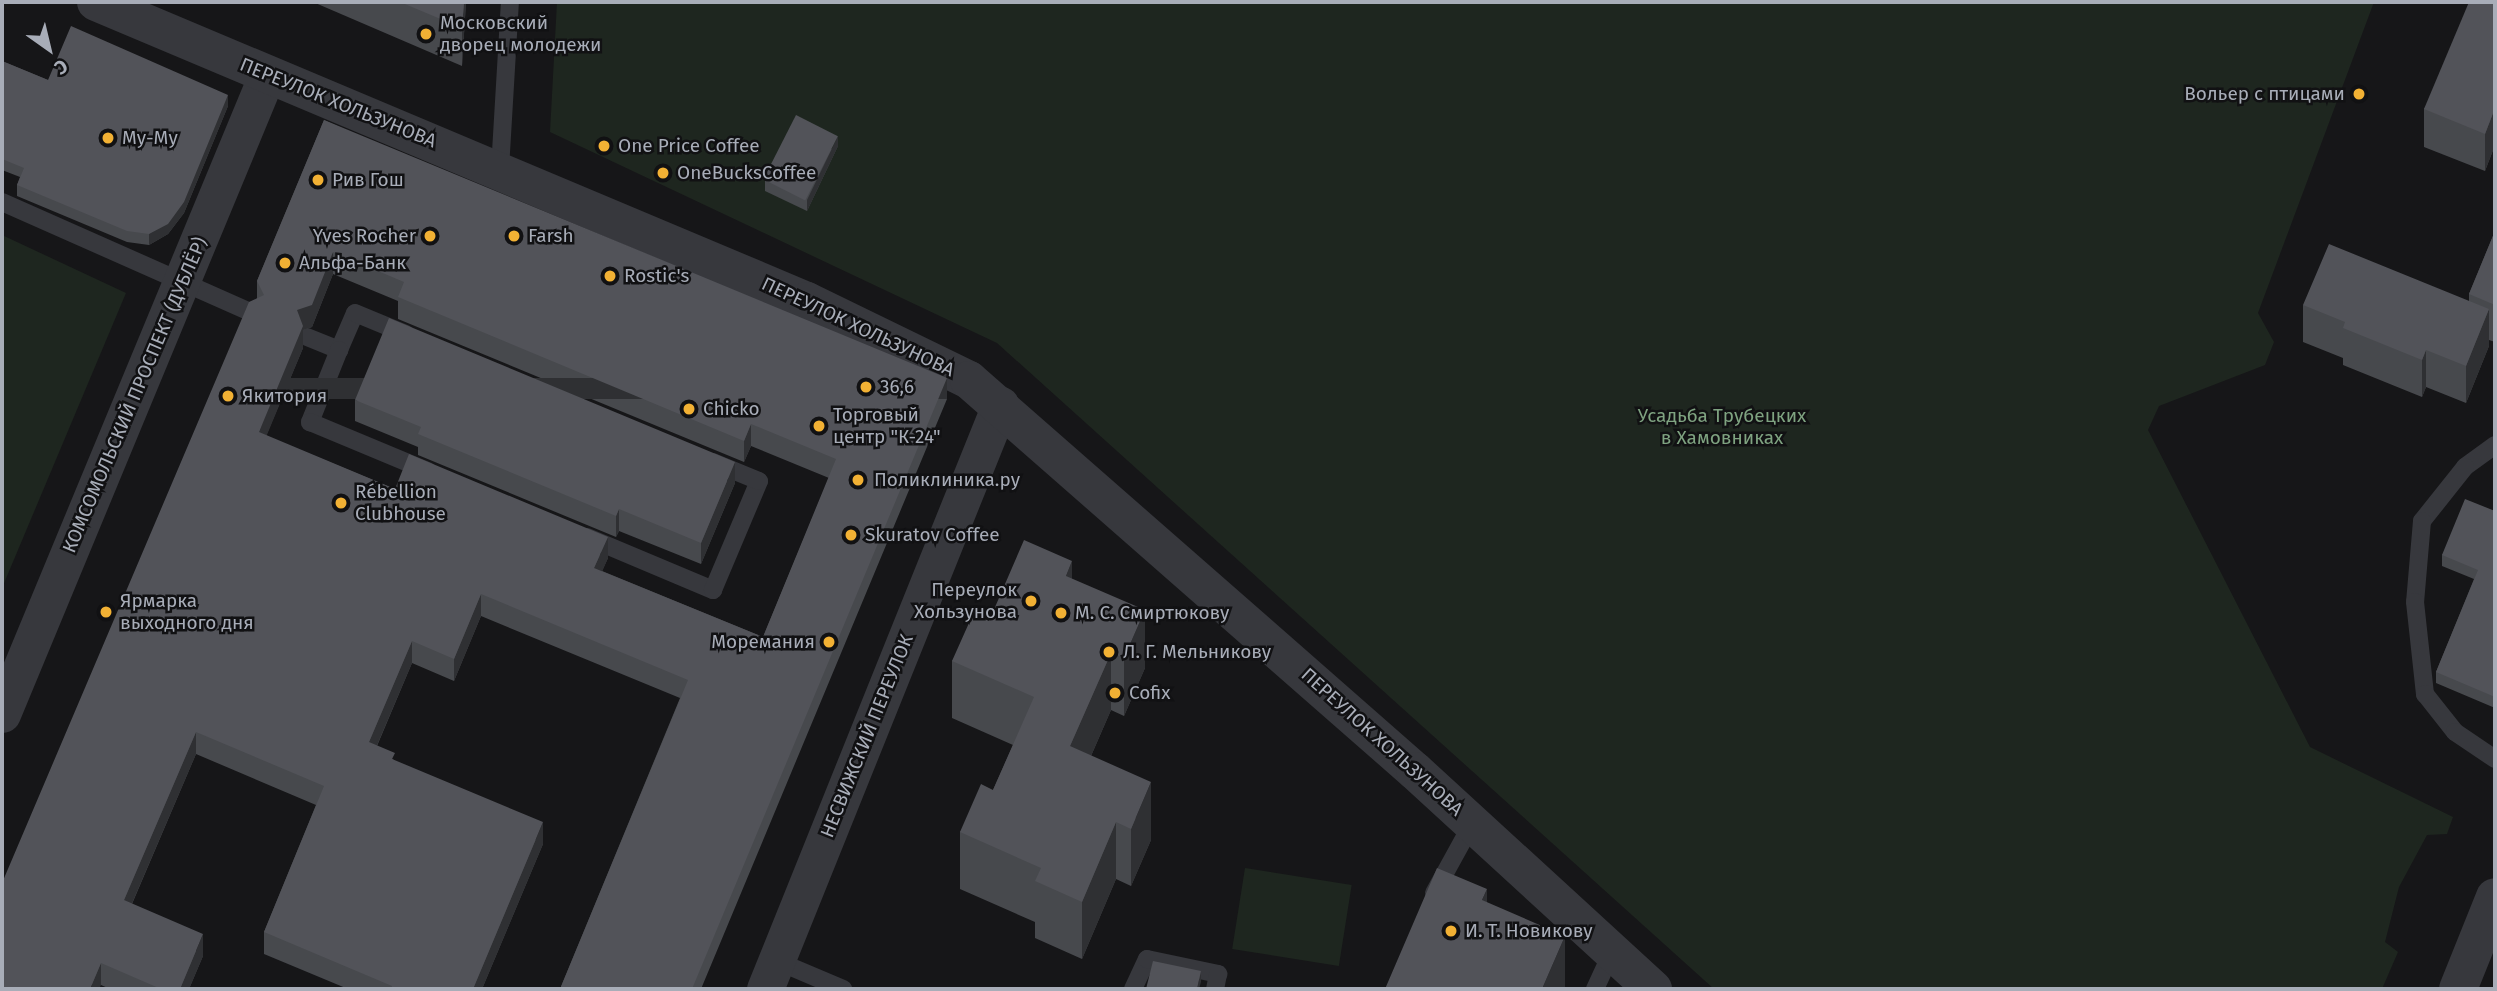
<!DOCTYPE html>
<meta charset="utf-8">
<style>
body{margin:0}
#map{position:relative;width:2497px;height:991px;overflow:hidden;background:#161618;font-family:"Fira Sans",sans-serif}
div>[style]{position:absolute}
[style*='--x']{left:calc(var(--x)*1px);top:calc(var(--y)*1px);width:calc(var(--w)*1px);rotate:calc(var(--a)*1deg)}
.green>*{inset:0;background:#1e261f;transform-origin:0 0}
.service>*{height:18px;margin:-9px;padding:0 9px;transform-origin:9px;border-radius:9px;background:#37383d}
.minor>*{height:37px;margin:-18.5px;padding:0 18.5px;transform-origin:18.5px;border-radius:18.5px;background:#37383d}
.tertiary>*{height:38px;margin:-19px;padding:0 19px;transform-origin:19px;border-radius:19px;background:#37383d}
.wall>*{inset:0;background:#47494d}
.shaded-wall>*{inset:0;background:#2f3033;transform-origin:0 0}
.building>*{inset:0;background:#525359;transform-origin:0 0}
.dots>*{width:19px;height:19px;translate:-50% -50%;box-sizing:border-box;border:4px solid #111113;border-radius:50%}
span{translate:-50% -50%;white-space:nowrap;text-align:center;line-height:1.15;-webkit-text-stroke:5px #111113;paint-order:stroke}
.poi-label{font-size:19px;color:#a8adb8}
.left{translate:0 -50%;text-align:left}
.right{translate:-100% -50%;text-align:right}
.street-label{font-size:19px;color:#a8adb8}
.park-label{font-size:19px;color:#7fa381}
.frame{position:absolute;inset:0;border:4px solid #a8adb8;pointer-events:none}
.north{position:absolute;left:14px;top:14px;width:70px;height:70px;-webkit-text-stroke:5px #111113;paint-order:stroke;rotate:146deg;font-size:19px;font-weight:700;line-height:28px;text-align:center;color:#a8adb8}
.north::after{content:'';display:block;margin:auto;width:24px;height:32px;background:#a8adb8;clip-path:polygon(50% 0,100% 100%,50% 72%,0 100%)}
</style>
<div id="map">
<div class="green">
<div style="clip-path:polygon(557px 2px,2374px 2px,2258px 313px,2274px 342px,2265px 365px,2159px 406px,2148px 430px,2310px 747px,2453px 817px,2447px 834px,2427px 835px,2399px 887px,2385px 942px,2398px 952px,2382px 989px,1714px 989px,997px 343px,550px 132px)"></div>
<div style="clip-path:polygon(2px 235px,126px 293px,2px 588px)"></div>
<div style="left:1245px;top:868px;width:108px;height:82px;rotate:9deg"></div>
</div>
<div class="service">
<div style="--x:500;--y:169;--w:167;--a:-86.6"></div>
<div style="--x:2;--y:202;--w:274;--a:23.9"></div>
<div style="--x:307;--y:337;--w:35;--a:22"></div>
<div style="--x:339;--y:350;--w:40;--a:-66.6"></div>
<div style="--x:355;--y:313;--w:55;--a:22.4"></div>
<div style="--x:339;--y:350;--w:78;--a:111.9"></div>
<div style="--x:310;--y:422;--w:128;--a:22.6"></div>
<div style="--x:2495;--y:445;--w:37;--a:144"></div>
<div style="--x:2465;--y:467;--w:69;--a:128.5"></div>
<div style="--x:2422;--y:521;--w:81;--a:94.9"></div>
<div style="--x:2415;--y:602;--w:93;--a:83.8"></div>
<div style="--x:2425;--y:694;--w:48;--a:51.7"></div>
<div style="--x:2455;--y:732;--w:48;--a:34"></div>
<div style="--x:587;--y:537;--w:137;--a:22.8"></div>
<div style="--x:713;--y:590;--w:118;--a:-67.1"></div>
<div style="--x:759;--y:481;--w:50;--a:-157.6"></div>
<div style="--x:1434;--y:893;--w:79;--a:-61.2"></div>
<div style="--x:777;--y:961;--w:72;--a:23"></div>
<div style="--x:1133;--y:989;--w:33;--a:-65"></div>
<div style="--x:1147;--y:959;--w:73;--a:11.9"></div>
<div style="--x:1218;--y:974;--w:15;--a:101"></div>
<div style="--x:1595;--y:989;--w:41;--a:-65.3"></div>
</div>
<div class="minor">
<div style="--x:2;--y:714;--w:692;--a:-67.48"></div>
<div style="--x:765;--y:989;--w:630;--a:-68.08"></div>
</div>
<div class="tertiary">
<div style="--x:96;--y:2;--w:771;--a:22.81"></div>
<div style="--x:807;--y:301;--w:180;--a:26"></div>
<div style="--x:969;--y:380;--w:593;--a:41.24"></div>
<div style="--x:1415;--y:771;--w:323;--a:42.5"></div>
<div style="--x:2458;--y:989;--w:99;--a:-68.1"></div>
</div>
<div class="wall">
<div style="clip-path:polygon(313px 2px,466px 2px,462px 66px)"></div>
<div style="clip-path:polygon(2495px 2px,2495px 145px,2485px 171px,2424px 147px,2424px 109px)"></div>
<div style="clip-path:polygon(2px 61px,48px 80px,228px 106px,184px 213px,168px 234px,149px 245px,127px 242px,17px 196px,17px 185px,20px 177px,2px 170px)"></div>
<div style="clip-path:polygon(evenodd,324px 120px,947px 399px,701px 989px,560px 989px,680px 698px,481px 616px,454px 681px,412px 663px,377px 746px,395px 761px,543px 844px,482px 989px,348px 989px,264px 954px,264px 932px,316px 805px,196px 754px,132px 904px,203px 956px,189px 989px,110px 989px,101px 985px,2px 989px,257px 298px,257px 281px,324px 120px,333px 274px,398px 301px,398px 319px,744px 462px,751px 446px,829px 478px,763px 637px,602px 571px,608px 558px,395px 489px,266px 436px,303px 348px,303px 330px,312px 327px,333px 274px)"></div>
<div style="clip-path:polygon(838px 146px,807px 211px,765px 191px,765px 180px)"></div>
<div style="clip-path:polygon(2495px 231px,2495px 342px,2489px 340px,2489px 346px,2466px 403px,2426px 387px,2422px 397px,2343px 365px,2343px 358px,2303px 342px,2303px 305px,2469px 301px,2469px 294px)"></div>
<div style="clip-path:polygon(355px 400px,735px 483px,701px 564px,619px 531px,616px 537px,418px 455px,418px 447px,355px 421px)"></div>
<div style="clip-path:polygon(2495px 511px,2495px 708px,2436px 683px,2436px 672px,2474px 579px,2442px 566px,2442px 555px)"></div>
<div style="clip-path:polygon(1072px 579px,1145px 668px,1124px 716px,1111px 710px,1091px 756px,1151px 840px,1131px 886px,1116px 879px,1082px 959px,1035px 938px,1035px 922px,960px 889px,960px 832px,993px 790px,1013px 745px,952px 718px,952px 661px,989px 621px)"></div>
</div>
<div class="shaded-wall">
<div style="clip-path:polygon(464px 2px,466px 2px,462px 66px,462px 28px)"></div>
<div style="clip-path:polygon(228px 95px,228px 106px,184px 213px,168px 234px,149px 245px,149px 234px)"></div>
<div style="clip-path:polygon(2495px 108px,2495px 145px,2485px 171px,2485px 134px)"></div>
<div style="clip-path:polygon(838px 136px,838px 146px,807px 211px,807px 200px)"></div>
<div style="clip-path:polygon(333px 252px,333px 274px,312px 327px,303px 330px,303px 348px,259px 454px,259px 432px,297px 310px)"></div>
<div style="clip-path:polygon(2489px 309px,2489px 346px,2466px 403px,2466px 366px)"></div>
<div style="clip-path:polygon(2426px 350px,2426px 387px,2422px 397px,2422px 360px)"></div>
<div style="left:947px;top:378px;width:21px;height:662px;rotate:90deg"></div>
<div style="clip-path:polygon(751px 424px,751px 446px,744px 462px,744px 441px)"></div>
<div style="clip-path:polygon(735px 462px,735px 483px,701px 564px,701px 543px)"></div>
<div style="clip-path:polygon(619px 509px,619px 531px,616px 537px,616px 516px)"></div>
<div style="clip-path:polygon(608px 537px,608px 558px,594px 590px,594px 568px)"></div>
<div style="clip-path:polygon(1072px 561px,1072px 618px,1066px 576px)"></div>
<div style="clip-path:polygon(481px 594px,481px 616px,454px 681px,454px 659px)"></div>
<div style="clip-path:polygon(1145px 610px,1145px 668px,1124px 716px,1124px 658px)"></div>
<div style="clip-path:polygon(412px 641px,412px 663px,369px 764px,369px 742px)"></div>
<div style="clip-path:polygon(1111px 653px,1111px 710px,1070px 804px,1070px 746px)"></div>
<div style="clip-path:polygon(196px 732px,196px 754px,124px 922px,124px 900px)"></div>
<div style="clip-path:polygon(1151px 782px,1151px 840px,1131px 886px,1131px 829px)"></div>
<div style="clip-path:polygon(543px 822px,543px 844px,482px 989px,473px 989px)"></div>
<div style="clip-path:polygon(1116px 822px,1116px 879px,1082px 959px,1082px 902px)"></div>
<div style="clip-path:polygon(1487px 889px,1487px 946px,1482px 900px)"></div>
<div style="clip-path:polygon(203px 934px,203px 956px,189px 989px,180px 989px)"></div>
<div style="clip-path:polygon(1565px 936px,1565px 989px,1542px 989px)"></div>
<div style="clip-path:polygon(101px 963px,101px 985px,99px 989px,90px 989px)"></div>
<div style="clip-path:polygon(1201px 971px,1201px 982px,1199px 989px,1197px 989px)"></div>
</div>
<div class="building">
<div style="clip-path:polygon(400px 2px,464px 2px,462px 28px)"></div>
<div style="clip-path:polygon(2469px 2px,2495px 2px,2495px 108px,2485px 134px,2424px 109px)"></div>
<div style="clip-path:polygon(71px 26px,228px 95px,184px 202px,168px 224px,149px 234px,127px 231px,17px 185px,24px 168px,2px 159px,2px 61px,48px 80px)"></div>
<div style="left:796px;top:115px;width:47px;height:72px;rotate:27deg"></div>
<div style="clip-path:polygon(evenodd,324px 120px,947px 378px,692px 989px,560px 989px,688px 680px,481px 594px,454px 659px,412px 641px,369px 742px,395px 753px,392px 759px,543px 822px,473px 989px,391px 989px,392px 986px,264px 932px,324px 786px,196px 732px,124px 900px,203px 934px,180px 989px,161px 989px,101px 963px,90px 989px,2px 989px,2px 883px,249px 302px,264px 295px,257px 281px,324px 120px,333px 252px,404px 282px,398px 297px,744px 441px,751px 424px,836px 459px,763px 637px,594px 568px,608px 537px,409px 454px,395px 489px,259px 432px,303px 326px,297px 310px,312px 305px,333px 252px)"></div>
<div style="clip-path:polygon(2495px 231px,2495px 305px,2469px 294px)"></div>
<div style="clip-path:polygon(2329px 244px,2489px 309px,2466px 366px,2426px 350px,2422px 360px,2343px 328px,2345px 322px,2303px 305px)"></div>
<div style="clip-path:polygon(389px 318px,735px 462px,701px 543px,619px 509px,616px 516px,418px 434px,421px 427px,355px 400px)"></div>
<div style="clip-path:polygon(2465px 499px,2495px 511px,2495px 697px,2436px 672px,2478px 570px,2442px 555px)"></div>
<div style="clip-path:polygon(1024px 540px,1072px 561px,1066px 576px,1145px 610px,1124px 658px,1111px 653px,1070px 746px,1151px 782px,1131px 829px,1116px 822px,1082px 902px,1035px 881px,1041px 868px,960px 832px,981px 784px,993px 790px,1034px 697px,952px 661px,973px 614px,989px 621px)"></div>
<div style="clip-path:polygon(1437px 868px,1487px 889px,1482px 900px,1565px 936px,1542px 989px,1385px 989px)"></div>
<div style="clip-path:polygon(1153px 961px,1201px 971px,1197px 989px,1146px 989px)"></div>
</div>
<div class="dots">
<div style="left:426px;top:34px;background:#f2b134"></div>
<div style="left:2359px;top:94px;background:#f2b134"></div>
<div style="left:108px;top:138px;background:#f2b134"></div>
<div style="left:604px;top:146px;background:#f2b134"></div>
<div style="left:663px;top:173px;background:#f2b134"></div>
<div style="left:318px;top:180px;background:#f2b134"></div>
<div style="left:430px;top:236px;background:#f2b134"></div>
<div style="left:514px;top:236px;background:#f2b134"></div>
<div style="left:285px;top:263px;background:#f2b134"></div>
<div style="left:610px;top:276px;background:#f2b134"></div>
<div style="left:866px;top:387px;background:#f2b134"></div>
<div style="left:228px;top:396px;background:#f2b134"></div>
<div style="left:689px;top:409px;background:#f2b134"></div>
<div style="left:819px;top:426px;background:#f2b134"></div>
<div style="left:858px;top:480px;background:#f2b134"></div>
<div style="left:341px;top:503px;background:#f2b134"></div>
<div style="left:851px;top:535px;background:#f2b134"></div>
<div style="left:1031px;top:601px;background:#f2b134"></div>
<div style="left:106px;top:612px;background:#f2b134"></div>
<div style="left:1061px;top:613px;background:#f2b134"></div>
<div style="left:829px;top:642px;background:#f2b134"></div>
<div style="left:1109px;top:652px;background:#f2b134"></div>
<div style="left:1115px;top:693px;background:#f2b134"></div>
<div style="left:1451px;top:931px;background:#f2b134"></div>
</div>
<div class="poi-label">
<span class="left" style="left:440px;top:34px">Московский<br>дворец молодежи</span>
<span class="right" style="left:2345px;top:94px">Вольер с птицами</span>
<span class="left" style="left:122px;top:138px">Му-Му</span>
<span class="left" style="left:618px;top:146px">One Price Coffee</span>
<span class="left" style="left:677px;top:173px">OneBucksCoffee</span>
<span class="left" style="left:332px;top:180px">Рив Гош</span>
<span class="right" style="left:416px;top:236px">Yves Rocher</span>
<span class="left" style="left:528px;top:236px">Farsh</span>
<span class="left" style="left:299px;top:263px">Альфа-Банк</span>
<span class="left" style="left:624px;top:276px">Rostic's</span>
<span class="left" style="left:880px;top:387px">36,6</span>
<span class="left" style="left:242px;top:396px">Якитория</span>
<span class="left" style="left:703px;top:409px">Chicko</span>
<span class="left" style="left:833px;top:426px">Торговый<br>центр "К-24"</span>
<span class="left" style="left:874px;top:480px">Поликлиника.ру</span>
<span class="left" style="left:355px;top:503px">Rébellion<br>Clubhouse</span>
<span class="left" style="left:865px;top:535px">Skuratov Coffee</span>
<span class="right" style="left:1017px;top:601px">Переулок<br>Хользунова</span>
<span class="left" style="left:120px;top:612px">Ярмарка<br>выходного дня</span>
<span class="left" style="left:1075px;top:613px">М. С. Смиртюкову</span>
<span class="right" style="left:815px;top:642px">Моремания</span>
<span class="left" style="left:1123px;top:652px">Л. Г. Мельникову</span>
<span class="left" style="left:1129px;top:693px">Cofix</span>
<span class="left" style="left:1465px;top:931px">И. Т. Новикову</span>
</div>
<div class="street-label">
<span style="left:338px;top:103px;rotate:22deg">ПЕРЕУЛОК ХОЛЬЗУНОВА</span>
<span style="left:858px;top:327px;rotate:25deg">ПЕРЕУЛОК ХОЛЬЗУНОВА</span>
<span style="left:135px;top:395px;rotate:-67deg">КОМСОМОЛЬСКИЙ ПРОСПЕКТ (ДУБЛЁР)</span>
<span style="left:867px;top:736px;rotate:-68deg">НЕСВИЖСКИЙ ПЕРЕУЛОК</span>
<span style="left:1382px;top:742px;rotate:42deg">ПЕРЕУЛОК ХОЛЬЗУНОВА</span>
</div>
<div class="park-label">
<span style="left:1722px;top:427px">Усадьба Трубецких<br>в Хамовниках</span>
</div>
<div class="frame"></div>
<div class="north">С</div>
</div>
